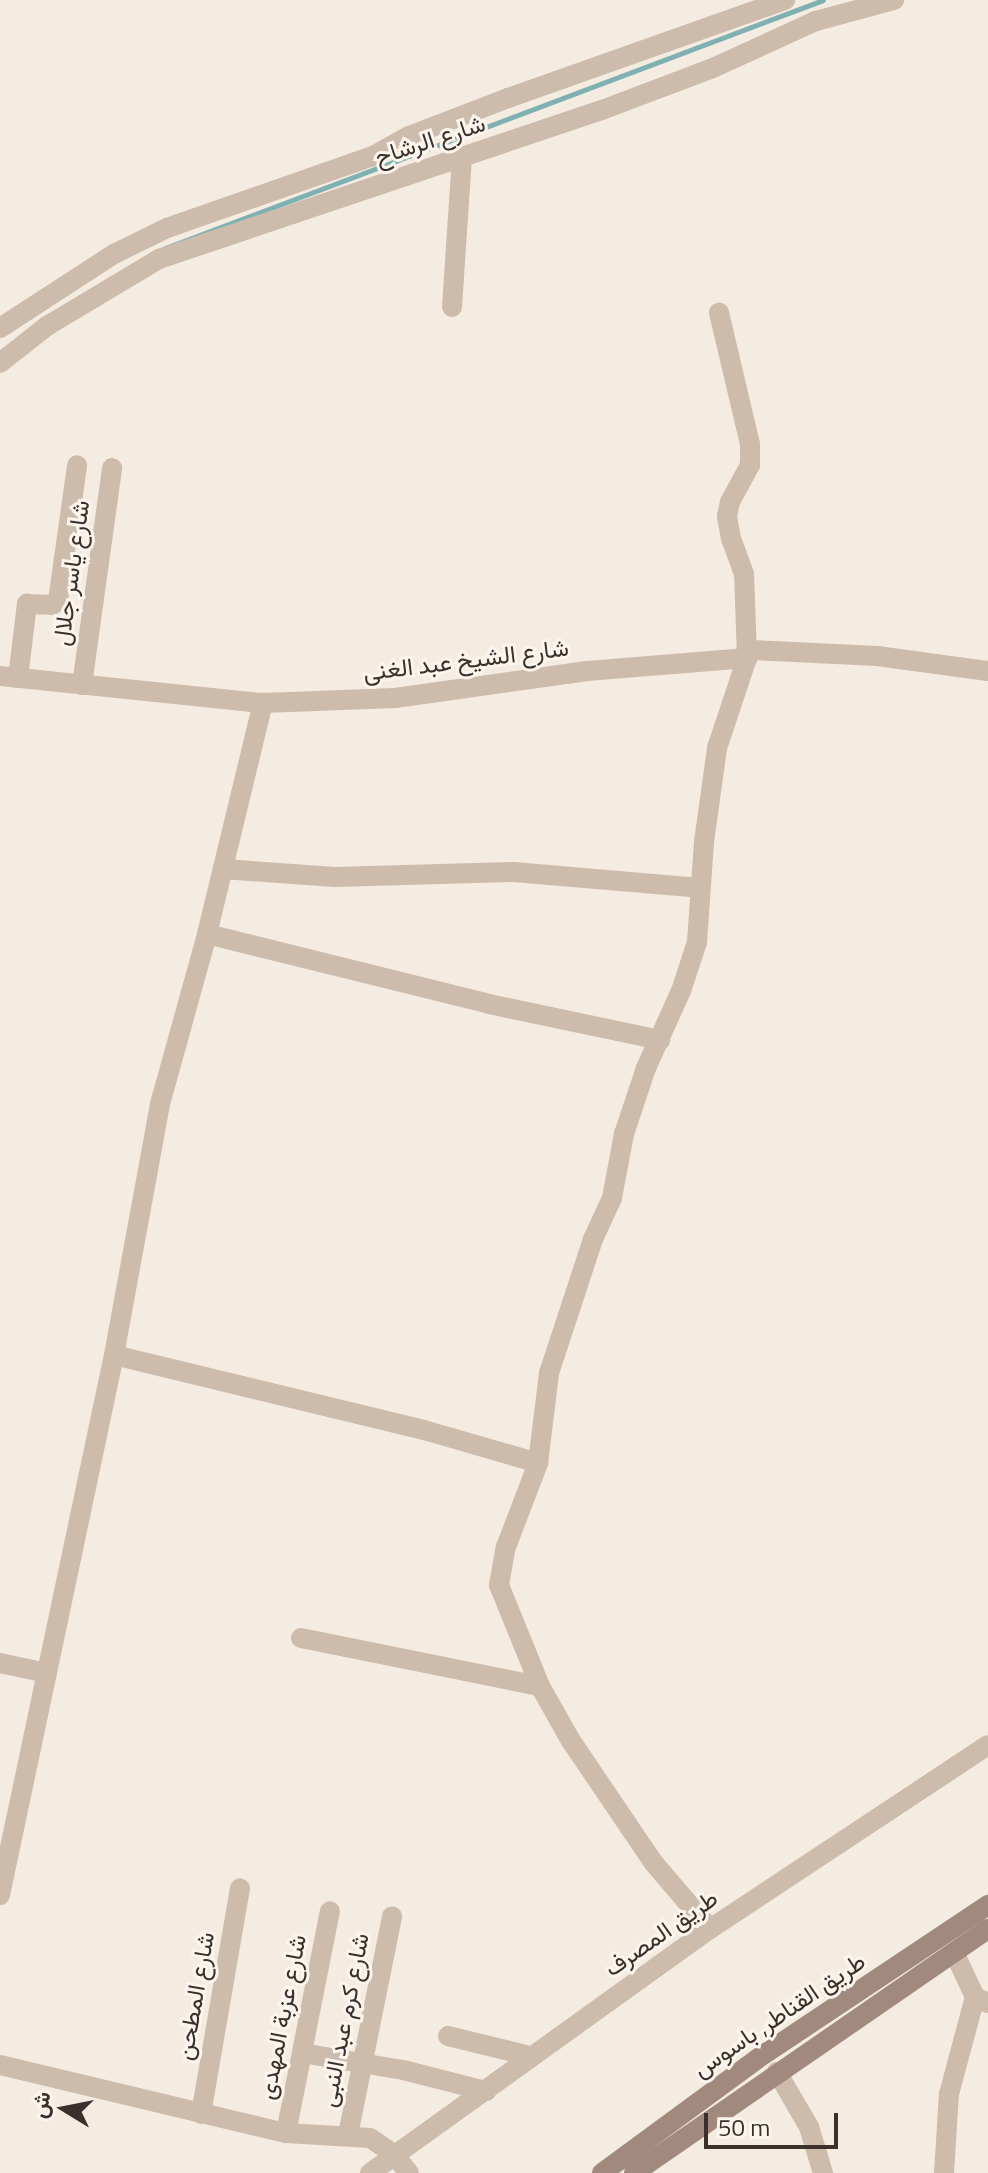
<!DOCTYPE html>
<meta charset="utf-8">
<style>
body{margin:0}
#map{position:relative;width:988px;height:2173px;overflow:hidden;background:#f4ebe1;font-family:"Titillium Web",Vazirmatn,sans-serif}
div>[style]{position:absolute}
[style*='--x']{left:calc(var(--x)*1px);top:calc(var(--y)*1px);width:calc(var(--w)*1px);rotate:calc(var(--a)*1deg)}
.stream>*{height:5px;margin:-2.5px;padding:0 2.5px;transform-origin:2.5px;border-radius:2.5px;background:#7fb0b2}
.minor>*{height:20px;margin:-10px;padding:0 10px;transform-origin:10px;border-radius:10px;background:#cdbbac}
.secondary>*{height:20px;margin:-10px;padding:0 10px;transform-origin:10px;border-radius:10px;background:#a18a7d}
span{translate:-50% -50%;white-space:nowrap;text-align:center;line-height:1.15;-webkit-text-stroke:6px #fbf5ee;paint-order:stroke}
.street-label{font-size:24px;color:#3b302b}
.north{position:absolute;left:24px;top:2069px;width:80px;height:80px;-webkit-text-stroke:6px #fbf5ee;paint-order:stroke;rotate:280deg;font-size:22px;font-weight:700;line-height:32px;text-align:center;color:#3b302b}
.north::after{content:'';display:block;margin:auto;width:28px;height:36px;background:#3b302b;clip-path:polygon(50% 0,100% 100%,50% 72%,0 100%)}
.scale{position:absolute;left:704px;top:2113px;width:134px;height:36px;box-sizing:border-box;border:4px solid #3b302b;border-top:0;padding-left:10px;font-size:24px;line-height:28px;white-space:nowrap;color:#3b302b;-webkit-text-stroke:6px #fbf5ee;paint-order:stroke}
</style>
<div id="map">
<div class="stream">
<div style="--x:165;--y:248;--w:703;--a:-20.65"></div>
</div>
<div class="minor">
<div style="--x:452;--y:307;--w:150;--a:-86.2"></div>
<div style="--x:0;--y:328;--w:136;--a:-33"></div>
<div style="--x:114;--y:254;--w:59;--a:-26.1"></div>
<div style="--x:167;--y:228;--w:218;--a:-19.3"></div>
<div style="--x:373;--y:156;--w:41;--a:-29.1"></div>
<div style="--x:409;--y:136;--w:106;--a:-21"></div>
<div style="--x:508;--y:98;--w:294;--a:-19.5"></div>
<div style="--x:0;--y:363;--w:60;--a:-38.2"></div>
<div style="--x:47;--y:326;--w:131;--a:-30.9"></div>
<div style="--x:159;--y:259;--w:467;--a:-18.6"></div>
<div style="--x:602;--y:110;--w:121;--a:-20.8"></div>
<div style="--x:715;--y:67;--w:111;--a:-24.5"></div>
<div style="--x:816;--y:21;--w:81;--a:-15.1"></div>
<div style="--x:747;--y:658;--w:9;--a:-63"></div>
<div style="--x:751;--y:650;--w:126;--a:2.7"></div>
<div style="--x:877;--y:656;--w:112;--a:7.7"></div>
<div style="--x:0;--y:676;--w:264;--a:5.9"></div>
<div style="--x:263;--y:703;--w:132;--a:-2.2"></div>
<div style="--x:395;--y:698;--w:194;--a:-8"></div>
<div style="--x:587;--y:671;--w:161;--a:-4.6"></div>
<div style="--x:18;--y:678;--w:75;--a:-83.1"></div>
<div style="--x:27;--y:604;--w:25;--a:2"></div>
<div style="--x:52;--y:605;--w:7;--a:-34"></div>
<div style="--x:58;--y:601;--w:137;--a:-82"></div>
<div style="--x:82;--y:685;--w:219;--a:-82.1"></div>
<div style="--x:223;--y:869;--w:112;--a:4.1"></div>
<div style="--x:335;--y:877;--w:179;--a:-1.6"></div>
<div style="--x:514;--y:872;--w:186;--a:4.9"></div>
<div style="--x:207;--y:934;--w:291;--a:13.9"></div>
<div style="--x:489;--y:1004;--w:175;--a:11.9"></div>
<div style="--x:114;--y:1355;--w:319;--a:13.6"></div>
<div style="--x:424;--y:1430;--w:119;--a:16.1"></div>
<div style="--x:301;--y:1638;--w:244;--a:11.4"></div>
<div style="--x:0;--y:1663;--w:48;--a:12"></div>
<div style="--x:0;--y:1895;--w:552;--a:-78.08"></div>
<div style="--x:114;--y:1355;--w:255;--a:-79.6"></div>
<div style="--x:160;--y:1104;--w:176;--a:-74.5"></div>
<div style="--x:207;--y:934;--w:238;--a:-76.4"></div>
<div style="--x:710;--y:1929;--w:88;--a:-130.4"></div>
<div style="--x:653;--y:1862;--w:146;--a:-124.1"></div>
<div style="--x:571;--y:1741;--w:63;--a:-119.4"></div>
<div style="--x:540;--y:1686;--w:109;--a:-112.1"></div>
<div style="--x:499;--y:1585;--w:39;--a:-80"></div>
<div style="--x:506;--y:1547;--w:90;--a:-69.1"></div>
<div style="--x:538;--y:1463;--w:91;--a:-83"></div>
<div style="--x:549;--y:1373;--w:141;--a:-71.8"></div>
<div style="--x:593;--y:1239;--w:45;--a:-65.1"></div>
<div style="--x:612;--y:1198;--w:65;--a:-79.4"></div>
<div style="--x:624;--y:1134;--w:70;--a:-71.6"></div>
<div style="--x:646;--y:1068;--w:85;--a:-65.6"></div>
<div style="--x:681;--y:991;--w:52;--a:-71.9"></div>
<div style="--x:697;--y:942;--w:100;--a:-86"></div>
<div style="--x:704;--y:842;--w:95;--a:-82.1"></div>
<div style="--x:717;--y:748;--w:95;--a:-71.6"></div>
<div style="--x:747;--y:658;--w:84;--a:-92"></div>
<div style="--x:744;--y:574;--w:37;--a:-110"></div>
<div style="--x:731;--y:539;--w:23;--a:-100"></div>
<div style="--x:727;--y:516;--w:14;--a:-78"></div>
<div style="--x:730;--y:502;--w:42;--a:-61.6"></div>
<div style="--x:750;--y:465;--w:21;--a:-90"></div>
<div style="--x:750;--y:444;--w:135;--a:-103.3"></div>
<div style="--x:954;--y:1952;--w:50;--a:65"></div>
<div style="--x:975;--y:1997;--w:14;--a:25"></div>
<div style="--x:448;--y:2036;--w:84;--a:13.7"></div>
<div style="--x:302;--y:2053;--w:102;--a:9.6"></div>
<div style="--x:403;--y:2070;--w:86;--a:14.2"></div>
<div style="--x:0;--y:2065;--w:294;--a:13.4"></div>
<div style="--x:286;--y:2133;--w:84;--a:3.4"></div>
<div style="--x:370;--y:2138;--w:29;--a:34"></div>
<div style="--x:394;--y:2154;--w:24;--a:52"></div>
<div style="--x:777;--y:2072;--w:64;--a:59.8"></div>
<div style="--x:809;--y:2127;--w:48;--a:73.1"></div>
<div style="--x:201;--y:2114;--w:229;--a:-80.2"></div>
<div style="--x:286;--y:2133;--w:226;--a:-78.8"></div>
<div style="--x:348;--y:2135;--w:223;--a:-78.6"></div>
<div style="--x:370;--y:2173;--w:418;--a:-35.7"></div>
<div style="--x:710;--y:1929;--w:333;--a:-33.5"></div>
<div style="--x:944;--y:2173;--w:79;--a:-86.4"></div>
<div style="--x:949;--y:2094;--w:100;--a:-75"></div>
</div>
<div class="secondary">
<div style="--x:602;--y:2173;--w:192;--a:-36.3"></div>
<div style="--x:757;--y:2059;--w:278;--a:-33.7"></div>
<div style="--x:634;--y:2173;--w:430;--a:-34.6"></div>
</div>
<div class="street-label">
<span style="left:430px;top:140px;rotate:-18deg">شارع الرشاح</span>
<span style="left:71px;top:573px;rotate:-82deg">شارع ياسر جلال</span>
<span style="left:466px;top:660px;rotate:-7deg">شارع الشيخ عبد الغنى</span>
<span style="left:661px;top:1933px;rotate:-35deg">طريق المصرف</span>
<span style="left:195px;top:1996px;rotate:-80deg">شارع المطحن</span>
<span style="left:779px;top:2015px;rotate:-34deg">طريق القناطر, باسوس</span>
<span style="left:282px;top:2017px;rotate:-79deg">شارع عزبة المهدى</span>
<span style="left:344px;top:2020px;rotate:-79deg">شارع كرم عبد النبى</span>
</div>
<div class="north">ش</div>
<div class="scale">50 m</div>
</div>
